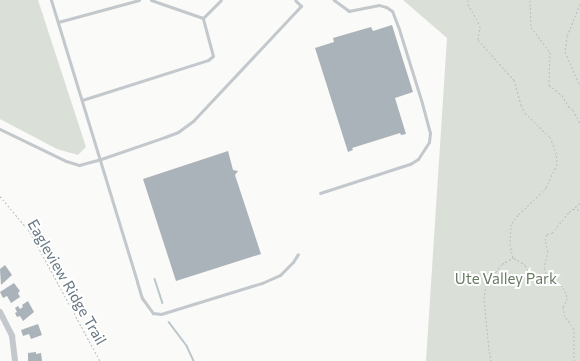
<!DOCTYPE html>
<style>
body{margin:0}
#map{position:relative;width:580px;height:361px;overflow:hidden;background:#fafaf8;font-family:Commissioner,sans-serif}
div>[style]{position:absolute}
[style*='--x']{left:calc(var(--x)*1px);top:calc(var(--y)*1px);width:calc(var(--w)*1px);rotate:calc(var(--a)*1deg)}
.green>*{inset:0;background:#dadfd7}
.stream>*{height:1.5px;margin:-0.75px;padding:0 0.75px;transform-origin:0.75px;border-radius:0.75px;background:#bbc7cb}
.building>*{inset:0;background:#aab3b9}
.path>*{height:1px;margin-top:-0.5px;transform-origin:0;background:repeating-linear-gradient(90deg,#bbbfc2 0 2px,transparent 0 4px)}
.service>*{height:3px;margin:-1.5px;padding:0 1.5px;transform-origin:1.5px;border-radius:1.5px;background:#c3c8cc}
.minor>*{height:6px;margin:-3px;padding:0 3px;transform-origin:3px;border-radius:3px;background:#c3c8cc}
span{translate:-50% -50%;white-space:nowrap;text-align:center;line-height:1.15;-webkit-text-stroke:4px #fff;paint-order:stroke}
.park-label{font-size:15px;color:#687a64}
.street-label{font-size:15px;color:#657683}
</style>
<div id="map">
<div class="green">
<div style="clip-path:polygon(0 0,38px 0,86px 147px,78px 155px,57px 149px,0 119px)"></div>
<div style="clip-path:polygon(403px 0,580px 0,580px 361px,426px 361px,447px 38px)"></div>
</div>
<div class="stream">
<div style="--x:155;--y:279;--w:25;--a:72"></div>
<div style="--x:169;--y:322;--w:30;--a:53"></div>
<div style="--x:187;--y:346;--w:17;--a:65"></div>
</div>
<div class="building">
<div style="clip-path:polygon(392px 25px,413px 92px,395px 98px,406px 134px,401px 135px,400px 133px,352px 148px,353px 150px,348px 152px,315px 48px,334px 42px,333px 38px,371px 27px,373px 31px)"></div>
<div style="clip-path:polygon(228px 151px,233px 170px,238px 171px,235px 175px,261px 254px,176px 281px,143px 179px)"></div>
<div style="clip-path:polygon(5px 265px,12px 275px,1px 285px,0 269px)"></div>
<div style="clip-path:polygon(14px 283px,20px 291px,18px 293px,20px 297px,11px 303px,7px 296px,3px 298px,0 292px)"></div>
<div style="clip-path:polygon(28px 301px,34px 312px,23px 321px,20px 316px,17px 317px,15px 313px,17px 312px,15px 308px,18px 306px,20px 309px,23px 307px,22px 305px)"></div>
<div style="clip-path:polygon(38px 324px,42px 335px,31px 339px,29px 334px,23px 336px,21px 330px)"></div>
<div style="clip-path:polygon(36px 352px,36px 354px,41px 353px,42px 361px,28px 361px,28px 353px)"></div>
</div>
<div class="path">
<div style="--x:468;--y:0;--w:4;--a:90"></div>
<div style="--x:468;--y:4;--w:25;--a:61"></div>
<div style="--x:480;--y:26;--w:14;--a:98"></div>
<div style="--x:478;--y:40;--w:54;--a:48"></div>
<div style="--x:514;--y:80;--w:26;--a:74"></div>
<div style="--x:521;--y:105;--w:9;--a:63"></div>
<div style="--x:525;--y:113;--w:35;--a:44"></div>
<div style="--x:550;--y:137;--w:16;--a:68"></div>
<div style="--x:556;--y:152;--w:12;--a:85"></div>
<div style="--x:557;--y:164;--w:26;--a:115"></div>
<div style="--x:546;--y:188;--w:39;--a:136"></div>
<div style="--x:518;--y:215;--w:11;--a:128"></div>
<div style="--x:511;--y:224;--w:20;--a:93"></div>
<div style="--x:510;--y:244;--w:14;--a:78"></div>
<div style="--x:530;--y:0;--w:27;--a:88"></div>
<div style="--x:531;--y:27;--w:31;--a:53"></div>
<div style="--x:550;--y:52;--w:33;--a:92"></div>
<div style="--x:549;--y:85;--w:16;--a:38"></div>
<div style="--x:562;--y:95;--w:13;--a:61"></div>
<div style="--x:568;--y:106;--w:6;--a:39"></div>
<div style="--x:573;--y:110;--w:15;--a:62"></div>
<div style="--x:580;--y:4;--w:35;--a:112"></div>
<div style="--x:567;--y:36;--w:16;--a:97"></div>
<div style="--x:565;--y:52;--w:36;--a:66"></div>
<div style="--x:0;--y:196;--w:47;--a:50.2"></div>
<div style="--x:30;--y:232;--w:147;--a:61.5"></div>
<div style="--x:573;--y:209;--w:7;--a:8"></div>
<div style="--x:514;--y:258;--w:13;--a:32"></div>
<div style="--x:525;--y:265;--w:13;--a:58"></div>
<div style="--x:532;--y:276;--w:9;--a:36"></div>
<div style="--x:539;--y:281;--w:10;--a:0"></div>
<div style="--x:491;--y:361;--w:11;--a:-100"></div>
<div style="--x:489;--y:350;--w:52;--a:-95.5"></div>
<div style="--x:484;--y:298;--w:13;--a:-81"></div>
<div style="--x:486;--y:285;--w:26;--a:-53"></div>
<div style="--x:502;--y:264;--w:13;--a:-29"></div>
<div style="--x:574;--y:361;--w:32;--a:-90"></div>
<div style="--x:574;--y:329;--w:16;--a:-125"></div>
<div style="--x:565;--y:316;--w:9;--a:-103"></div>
<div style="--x:563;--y:307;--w:8;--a:-60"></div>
<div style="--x:567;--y:300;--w:7;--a:-98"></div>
<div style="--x:566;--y:293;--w:9;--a:-122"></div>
<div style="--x:561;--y:285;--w:12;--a:-160"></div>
<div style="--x:550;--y:281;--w:9;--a:-117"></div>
<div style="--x:546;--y:273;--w:5;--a:-112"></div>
<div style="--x:544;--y:268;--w:17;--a:-77"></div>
<div style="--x:548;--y:251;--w:11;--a:-105"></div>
<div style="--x:545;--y:240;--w:6;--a:-72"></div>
<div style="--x:547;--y:234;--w:5;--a:-11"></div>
<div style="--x:552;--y:233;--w:27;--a:-51"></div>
<div style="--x:569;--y:212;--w:14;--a:-39"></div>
</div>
<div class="service">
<div style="--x:51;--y:0;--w:295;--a:73"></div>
<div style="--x:137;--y:282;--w:17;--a:73"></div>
<div style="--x:142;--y:298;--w:19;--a:54"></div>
<div style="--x:153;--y:313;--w:8;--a:7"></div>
<div style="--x:161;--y:314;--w:106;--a:-17.1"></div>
<div style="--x:262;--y:283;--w:20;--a:-24"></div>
<div style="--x:280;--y:275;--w:18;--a:-45"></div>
<div style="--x:293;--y:262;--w:9;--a:-58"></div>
<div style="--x:151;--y:0;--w:55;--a:19.1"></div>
<div style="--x:203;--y:18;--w:25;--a:-45"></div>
<div style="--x:58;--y:22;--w:84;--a:-15.2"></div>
<div style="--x:82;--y:100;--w:132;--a:-17.6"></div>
<div style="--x:208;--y:60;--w:6;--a:-39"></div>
<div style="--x:213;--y:56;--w:39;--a:-105"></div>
<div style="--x:0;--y:129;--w:73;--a:25.9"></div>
<div style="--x:66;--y:161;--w:14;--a:17"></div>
<div style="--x:79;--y:165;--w:23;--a:-15"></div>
<div style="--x:101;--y:159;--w:68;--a:-19"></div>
<div style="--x:165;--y:137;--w:14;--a:-21"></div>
<div style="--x:178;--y:132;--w:19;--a:-36"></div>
<div style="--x:193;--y:121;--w:158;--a:-46.8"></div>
<div style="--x:301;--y:6;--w:8;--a:-135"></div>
<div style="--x:320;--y:193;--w:95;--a:-17.9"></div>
<div style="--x:410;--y:164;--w:9;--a:-32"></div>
<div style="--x:418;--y:159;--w:20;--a:-57"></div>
<div style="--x:429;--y:142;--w:9;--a:-84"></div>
<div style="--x:430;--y:133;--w:31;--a:-105"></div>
<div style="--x:422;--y:103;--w:77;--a:-107.3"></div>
<div style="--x:399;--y:29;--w:19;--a:-111"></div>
<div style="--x:392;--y:11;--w:7;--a:-146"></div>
<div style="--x:386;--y:7;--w:7;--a:-164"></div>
<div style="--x:379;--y:5;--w:31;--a:169"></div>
<div style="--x:349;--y:11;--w:19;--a:-144"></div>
</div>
<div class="minor">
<div style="--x:0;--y:312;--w:27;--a:63"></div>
<div style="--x:12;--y:336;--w:25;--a:83"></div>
</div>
<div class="park-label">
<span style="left:506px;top:279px">Ute Valley Park</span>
</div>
<div class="street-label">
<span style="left:67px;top:282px;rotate:60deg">Eagleview Ridge Trail</span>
</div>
</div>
